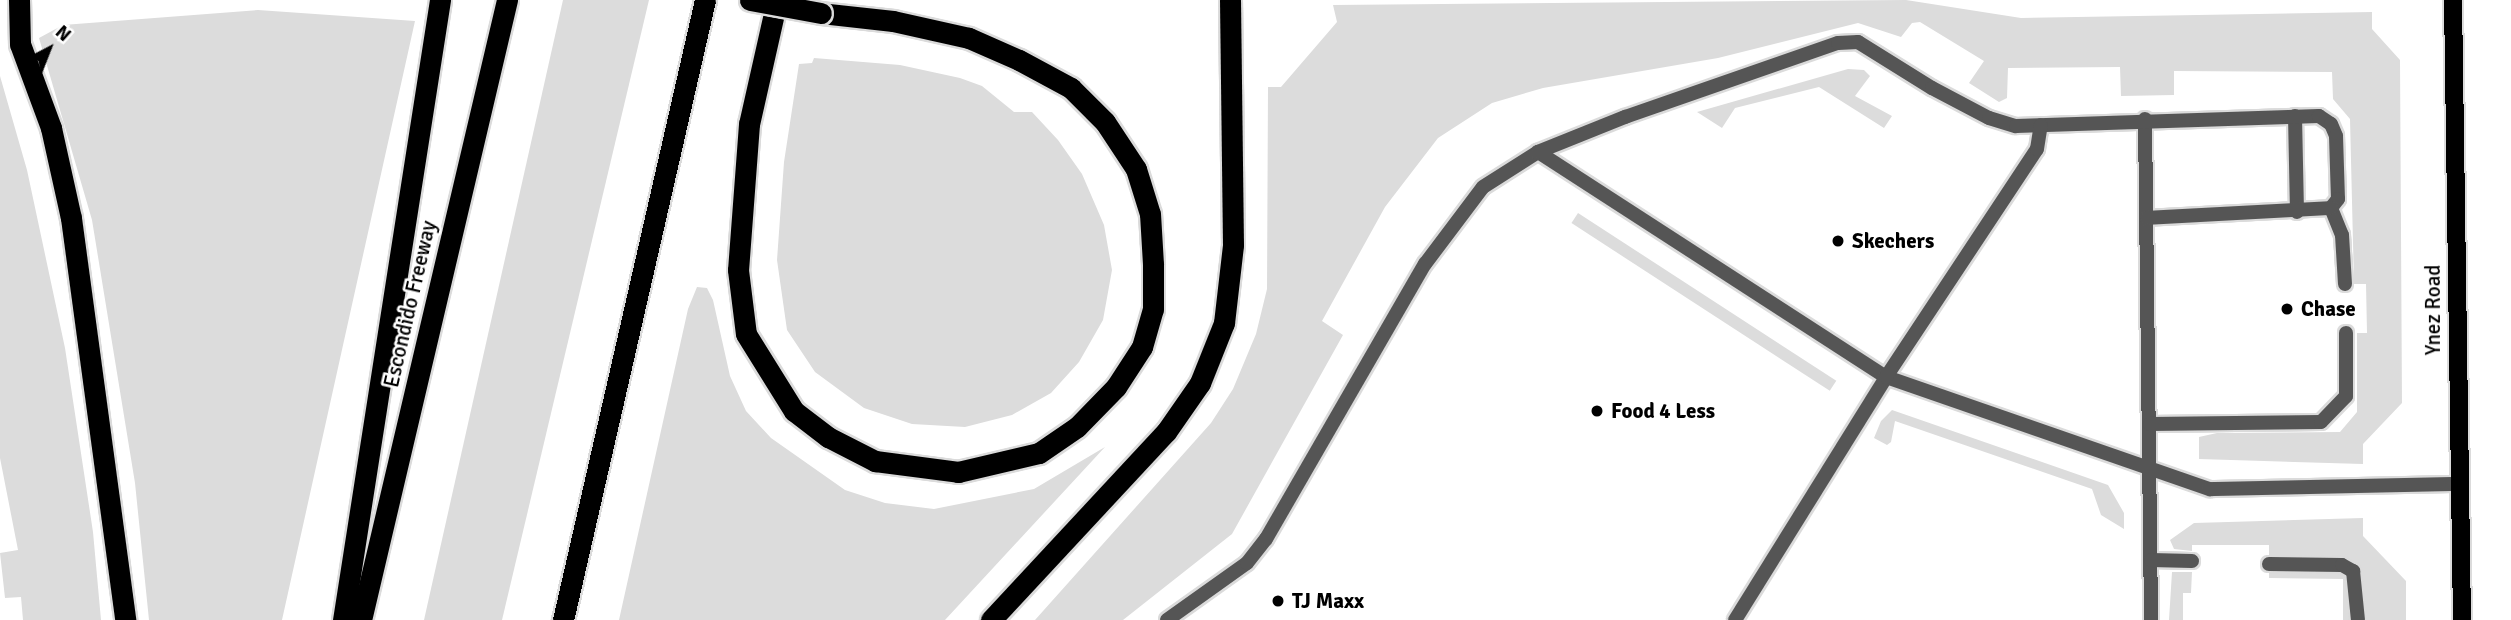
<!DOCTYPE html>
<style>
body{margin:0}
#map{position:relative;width:2511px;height:620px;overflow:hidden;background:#fff;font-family:Signika,sans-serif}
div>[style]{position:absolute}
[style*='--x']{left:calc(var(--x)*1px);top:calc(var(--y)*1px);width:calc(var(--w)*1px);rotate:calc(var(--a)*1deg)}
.green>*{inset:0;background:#dcdcdc;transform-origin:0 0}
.roads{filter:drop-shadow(2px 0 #dbdbdb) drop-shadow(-2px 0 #dbdbdb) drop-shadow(0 2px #dbdbdb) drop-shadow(0 -2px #dbdbdb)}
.service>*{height:14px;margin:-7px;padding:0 7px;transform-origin:7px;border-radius:7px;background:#555}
.primary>*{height:18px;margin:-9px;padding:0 9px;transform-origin:9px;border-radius:9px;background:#000}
.motorway>*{height:21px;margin:-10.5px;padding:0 10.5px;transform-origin:10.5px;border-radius:10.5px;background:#000}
.bridges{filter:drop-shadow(2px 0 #dbdbdb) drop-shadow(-2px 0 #dbdbdb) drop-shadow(0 2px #dbdbdb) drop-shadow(0 -2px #dbdbdb)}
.motorway-bridge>*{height:21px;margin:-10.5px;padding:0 10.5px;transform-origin:10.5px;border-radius:10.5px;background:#000}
.dots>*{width:19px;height:19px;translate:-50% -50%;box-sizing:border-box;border:4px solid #fff;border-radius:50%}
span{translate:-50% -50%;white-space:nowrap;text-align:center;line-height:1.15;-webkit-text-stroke:5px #fff;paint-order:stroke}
.poi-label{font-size:21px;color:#000;font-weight:700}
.left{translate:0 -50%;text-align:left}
.street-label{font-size:21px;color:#000}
.north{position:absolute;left:14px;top:14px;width:70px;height:70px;-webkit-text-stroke:5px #fff;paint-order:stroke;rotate:42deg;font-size:19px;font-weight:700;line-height:28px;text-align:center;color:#000}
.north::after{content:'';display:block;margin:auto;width:24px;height:32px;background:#000;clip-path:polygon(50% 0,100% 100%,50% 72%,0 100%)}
</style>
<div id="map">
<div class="green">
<div style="clip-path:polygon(563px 0,649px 0,502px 620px,424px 620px)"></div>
<div style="clip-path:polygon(1906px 0,2021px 18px,2372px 12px,2372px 29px,2400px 60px,2402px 403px,2363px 444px,2363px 464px,2199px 459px,2199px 437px,2217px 433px,2340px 432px,2357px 412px,2357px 333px,2367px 333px,2366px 284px,2354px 284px,2350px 119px,2333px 99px,2332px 72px,2174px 71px,2174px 95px,2121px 96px,2120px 67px,2008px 68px,2007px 98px,1999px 102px,1969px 83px,1984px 61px,1920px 22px,1912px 23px,1901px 37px,1858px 23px,1718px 58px,1543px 88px,1492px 103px,1438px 138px,1385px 207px,1322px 321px,1343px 335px,1232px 534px,1123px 620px,1035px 620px,1211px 423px,1233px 389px,1256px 334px,1267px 289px,1268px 87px,1281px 87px,1337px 22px,1333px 5px)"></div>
<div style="clip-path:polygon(258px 10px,415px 21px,282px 620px,149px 620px,135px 483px,92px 220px,39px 38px,63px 25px)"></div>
<div style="clip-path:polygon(814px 58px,900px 65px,960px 78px,982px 86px,1014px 112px,1032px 112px,1058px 140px,1082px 174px,1104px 225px,1112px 270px,1103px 320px,1079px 362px,1051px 393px,1012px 415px,965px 427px,912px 424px,864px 408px,815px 372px,787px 330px,777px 260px,784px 162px,799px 64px,812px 63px)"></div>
<div style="clip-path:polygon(1848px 69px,1864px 70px,1870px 76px,1855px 96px,1892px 116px,1884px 128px,1819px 87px,1735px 108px,1722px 128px,1697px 112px)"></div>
<div style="clip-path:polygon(0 76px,27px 170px,65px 348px,93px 532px,101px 620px,23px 620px,21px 597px,5px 598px,0 553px,18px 550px,0 458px)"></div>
<div style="left:1578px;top:213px;width:308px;height:12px;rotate:33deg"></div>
<div style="clip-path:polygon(697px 287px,707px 288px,713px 300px,730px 376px,746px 411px,771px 438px,845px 490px,885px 503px,934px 509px,1034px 489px,1105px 447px,945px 620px,619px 620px,688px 309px)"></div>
<div style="clip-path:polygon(1892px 410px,2108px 485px,2124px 513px,2124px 529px,2101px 515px,2092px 489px,1895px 421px,1891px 442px,1887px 445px,1874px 438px,1881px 421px)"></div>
<div style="clip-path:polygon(2363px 518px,2363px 536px,2406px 581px,2406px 620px,2343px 620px,2343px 579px,2269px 578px,2269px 545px,2192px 545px,2192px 551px,2174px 549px,2170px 540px,2194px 523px)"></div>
<div style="clip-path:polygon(2172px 572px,2192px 572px,2191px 593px,2183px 593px,2183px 620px,2169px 620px)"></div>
</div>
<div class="roads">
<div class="service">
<div style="--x:2295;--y:116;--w:96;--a:88.8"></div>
<div style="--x:2145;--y:119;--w:501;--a:89.31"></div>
<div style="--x:1538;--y:152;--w:414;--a:32.9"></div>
<div style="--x:1886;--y:377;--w:343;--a:19.1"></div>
<div style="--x:2210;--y:489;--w:247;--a:-1.2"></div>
<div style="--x:2331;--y:208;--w:29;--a:68"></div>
<div style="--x:2342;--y:235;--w:49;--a:86.5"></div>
<div style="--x:2150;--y:424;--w:171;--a:-0.7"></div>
<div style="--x:2321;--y:422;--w:36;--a:-46"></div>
<div style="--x:2346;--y:396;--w:63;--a:-90"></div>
<div style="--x:2151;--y:560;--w:41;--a:1.4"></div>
<div style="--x:2269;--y:564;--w:73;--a:0.8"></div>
<div style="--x:2342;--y:565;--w:13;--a:29"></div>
<div style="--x:2353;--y:571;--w:49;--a:84.2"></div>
<div style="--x:1167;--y:620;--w:98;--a:-35.5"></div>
<div style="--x:1247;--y:563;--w:31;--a:-52"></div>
<div style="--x:1266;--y:539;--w:318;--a:-60"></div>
<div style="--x:1425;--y:264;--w:96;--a:-53"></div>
<div style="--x:1483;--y:187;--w:65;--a:-32.5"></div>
<div style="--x:1538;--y:152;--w:94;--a:-21.9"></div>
<div style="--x:1625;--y:117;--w:225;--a:-19.2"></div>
<div style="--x:1838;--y:43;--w:20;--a:-3"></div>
<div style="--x:1858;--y:42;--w:87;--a:31.9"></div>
<div style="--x:1932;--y:88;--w:64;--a:27.8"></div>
<div style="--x:1989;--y:118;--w:28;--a:17"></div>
<div style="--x:2016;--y:126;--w:303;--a:-1.9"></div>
<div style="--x:2319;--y:116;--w:14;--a:34"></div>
<div style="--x:2331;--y:124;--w:13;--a:67"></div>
<div style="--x:2336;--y:136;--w:63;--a:88.2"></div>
<div style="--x:2338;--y:199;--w:11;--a:128"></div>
<div style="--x:2331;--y:208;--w:184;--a:176.9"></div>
<div style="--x:1735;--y:620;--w:286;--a:-58.1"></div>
<div style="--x:1886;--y:377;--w:273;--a:-56.5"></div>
<div style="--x:2037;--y:149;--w:24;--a:-81"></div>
</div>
<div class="primary">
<div style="--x:2453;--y:0;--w:620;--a:89.17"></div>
</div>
<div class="motorway">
<div style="--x:19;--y:0;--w:44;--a:88.7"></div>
<div style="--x:20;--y:44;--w:90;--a:69.7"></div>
<div style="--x:51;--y:128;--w:92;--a:77.5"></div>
<div style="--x:71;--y:218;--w:406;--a:82.3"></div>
<div style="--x:777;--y:0;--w:127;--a:102.7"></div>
<div style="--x:749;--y:124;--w:146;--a:94.3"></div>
<div style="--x:738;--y:270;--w:64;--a:82.9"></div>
<div style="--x:746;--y:334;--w:91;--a:58.1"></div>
<div style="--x:794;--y:411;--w:43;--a:37.4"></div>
<div style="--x:828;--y:437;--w:53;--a:27.1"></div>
<div style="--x:875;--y:461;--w:84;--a:7.5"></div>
<div style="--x:958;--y:472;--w:83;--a:-13.2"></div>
<div style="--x:1039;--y:453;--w:46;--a:-34.4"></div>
<div style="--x:1077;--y:427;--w:56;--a:-45.7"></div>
<div style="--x:1116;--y:387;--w:48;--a:-57"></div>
<div style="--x:1142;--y:347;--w:40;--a:-74"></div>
<div style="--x:1153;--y:309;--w:45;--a:-90"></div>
<div style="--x:1153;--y:264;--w:50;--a:-93.4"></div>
<div style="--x:1150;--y:214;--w:47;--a:-107.3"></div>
<div style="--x:1136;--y:169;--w:56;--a:-123.4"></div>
<div style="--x:1105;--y:122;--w:48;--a:-135"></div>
<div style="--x:1071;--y:88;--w:59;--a:-151.7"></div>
<div style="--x:1019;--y:60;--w:55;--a:-156.3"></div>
<div style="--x:969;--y:38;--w:78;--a:-167.4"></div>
<div style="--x:893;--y:21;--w:72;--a:-173.7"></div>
<div style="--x:343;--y:620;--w:628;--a:-81.11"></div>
<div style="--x:361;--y:620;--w:637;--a:-76.75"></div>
<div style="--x:563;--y:620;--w:636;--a:-77.1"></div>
<div style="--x:991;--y:620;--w:257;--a:-47.1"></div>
<div style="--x:1166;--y:432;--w:60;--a:-55.2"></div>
<div style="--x:1200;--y:383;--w:65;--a:-68.2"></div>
<div style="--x:1224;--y:323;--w:79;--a:-83.4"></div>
<div style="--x:1233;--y:245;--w:245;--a:-90.7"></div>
</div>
</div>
<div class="bridges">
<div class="motorway-bridge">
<div style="--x:750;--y:0;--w:72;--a:10.4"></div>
</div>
</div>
<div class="dots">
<div style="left:1838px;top:241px;background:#000"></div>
<div style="left:2287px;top:309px;background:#000"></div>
<div style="left:1597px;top:411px;background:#000"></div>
<div style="left:1278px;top:601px;background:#000"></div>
</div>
<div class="poi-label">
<span class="left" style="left:1852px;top:241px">Skechers</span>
<span class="left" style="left:2301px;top:309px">Chase</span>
<span class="left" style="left:1611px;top:411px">Food 4 Less</span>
<span class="left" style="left:1292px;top:601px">TJ Maxx</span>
</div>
<div class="street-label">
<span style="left:410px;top:304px;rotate:-77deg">Escondido Freeway</span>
<span style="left:2433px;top:310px;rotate:-90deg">Ynez Road</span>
</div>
<div class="north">N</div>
</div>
